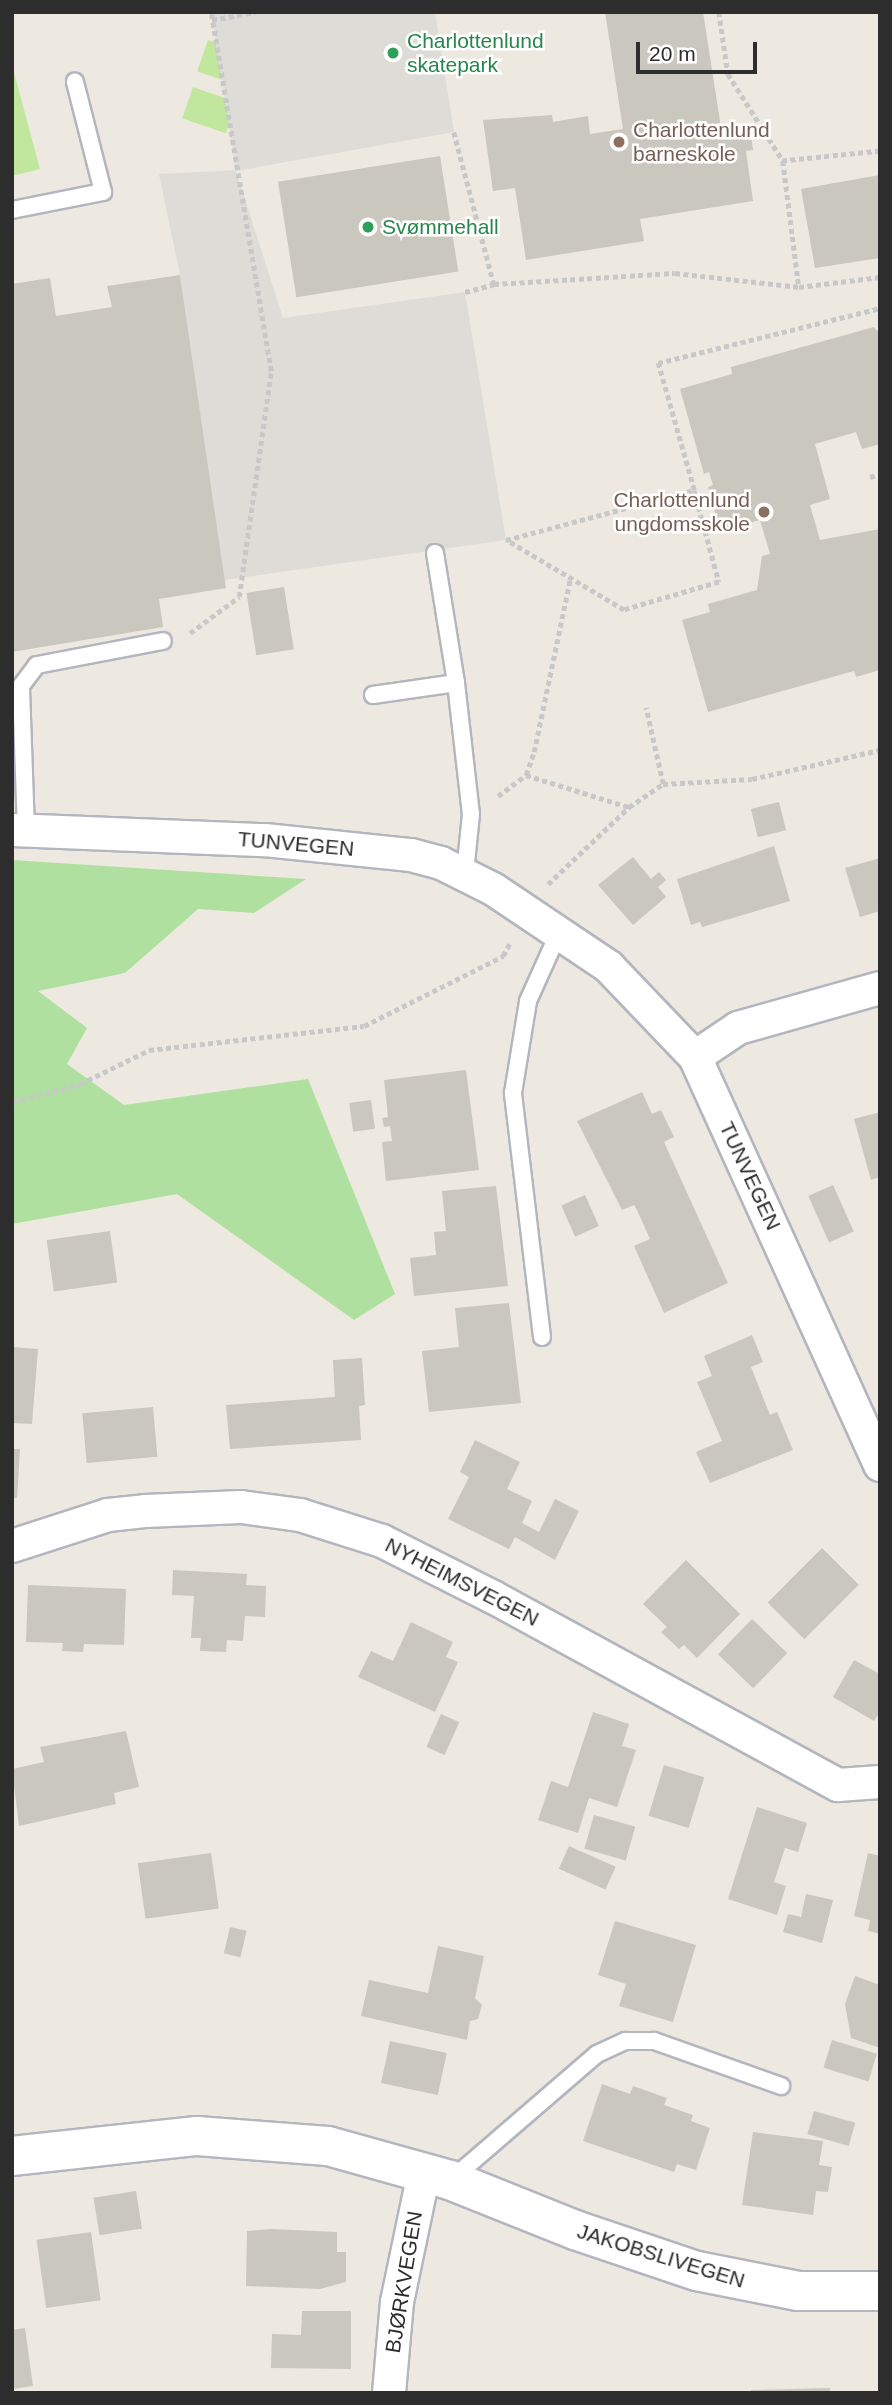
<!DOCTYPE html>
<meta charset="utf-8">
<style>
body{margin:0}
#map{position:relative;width:892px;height:2405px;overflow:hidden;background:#ede9e0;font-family:Helvetica,sans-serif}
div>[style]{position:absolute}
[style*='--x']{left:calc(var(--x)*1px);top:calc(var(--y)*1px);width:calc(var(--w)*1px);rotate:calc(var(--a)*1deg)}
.green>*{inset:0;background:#afe0a0}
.pitch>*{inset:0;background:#c0e79d;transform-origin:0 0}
.plaza>*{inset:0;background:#dedcd7}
.building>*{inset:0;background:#c9c7be;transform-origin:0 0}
.path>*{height:4.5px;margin-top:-2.25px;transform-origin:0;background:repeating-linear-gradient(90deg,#c8c8c8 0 5px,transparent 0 8.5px)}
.roads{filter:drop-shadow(2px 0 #b3b5bf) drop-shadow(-2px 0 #b3b5bf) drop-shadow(0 2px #b3b5bf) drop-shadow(0 -2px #b3b5bf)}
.service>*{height:16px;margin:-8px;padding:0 8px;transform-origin:8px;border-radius:8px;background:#fff}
.minor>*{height:32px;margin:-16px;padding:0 16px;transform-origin:16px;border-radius:16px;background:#fff}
.tertiary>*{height:38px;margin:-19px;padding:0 19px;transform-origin:19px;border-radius:19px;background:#fff}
.dots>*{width:19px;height:19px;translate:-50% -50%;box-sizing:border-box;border:4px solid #fff;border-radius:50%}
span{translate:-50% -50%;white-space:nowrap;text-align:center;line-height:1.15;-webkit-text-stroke:5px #fff;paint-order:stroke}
.leisure-label{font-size:21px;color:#27864d}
.left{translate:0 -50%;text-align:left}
.education-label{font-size:21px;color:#785e54}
.right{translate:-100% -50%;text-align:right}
.street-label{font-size:21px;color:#2d2d2d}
.frame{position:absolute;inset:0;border:14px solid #2d2d2d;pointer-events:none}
.scale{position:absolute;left:636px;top:42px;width:121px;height:32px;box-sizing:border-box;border:4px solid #2d2d2d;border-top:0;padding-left:9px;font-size:21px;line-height:24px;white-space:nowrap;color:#2d2d2d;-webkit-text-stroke:5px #fff;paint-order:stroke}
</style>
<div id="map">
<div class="green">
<div style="clip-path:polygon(12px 860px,306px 879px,254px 913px,198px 909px,125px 973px,38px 991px,87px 1028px,67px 1064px,124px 1105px,308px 1079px,395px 1294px,354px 1320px,177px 1194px,12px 1224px)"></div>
</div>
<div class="pitch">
<div style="left:208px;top:40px;width:46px;height:33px;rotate:19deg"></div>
<div style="clip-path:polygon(12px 65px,40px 169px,12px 176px)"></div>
<div style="left:193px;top:87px;width:46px;height:33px;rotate:19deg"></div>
</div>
<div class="plaza">
<div style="clip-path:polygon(211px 12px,435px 12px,454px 132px,236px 171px,283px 318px,465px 292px,506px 540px,225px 580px,180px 275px,159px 174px,236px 170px)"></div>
</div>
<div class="building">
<div style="clip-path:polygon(605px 12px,703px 12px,722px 134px,750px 129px,753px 150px,746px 151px,753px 201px,640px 219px,644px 241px,526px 260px,515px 188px,493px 191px,483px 120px,552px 115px,553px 122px,588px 116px,590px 134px,623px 129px)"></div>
<div style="left:440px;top:156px;width:117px;height:164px;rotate:81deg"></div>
<div style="clip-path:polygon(880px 175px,880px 258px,815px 268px,801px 189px)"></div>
<div style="clip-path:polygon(180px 275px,226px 588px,159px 599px,163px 627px,12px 652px,12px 284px,50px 278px,56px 316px,112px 307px,107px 286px)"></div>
<div style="clip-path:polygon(874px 327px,880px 334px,880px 444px,862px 449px,856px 432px,815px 444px,830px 499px,810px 505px,820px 540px,880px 529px,880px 670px,856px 677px,854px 671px,708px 712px,682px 620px,710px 612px,708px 604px,757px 590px,762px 556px,770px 554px,760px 520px,720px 531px,708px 487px,713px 485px,709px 472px,704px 474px,680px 389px,732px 374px,731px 367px)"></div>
<div style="left:284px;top:587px;width:63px;height:38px;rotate:81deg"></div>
<div style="left:779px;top:802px;width:29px;height:29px;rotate:76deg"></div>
<div style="clip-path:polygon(774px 846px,790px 901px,702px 927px,700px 922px,691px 925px,677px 879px)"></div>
<div style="clip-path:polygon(633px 857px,651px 879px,659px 872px,666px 880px,658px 887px,666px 897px,633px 925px,598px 885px)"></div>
<div style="clip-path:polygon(880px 858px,880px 911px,860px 917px,845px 868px)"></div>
<div style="clip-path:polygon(466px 1070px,479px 1170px,386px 1181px,382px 1142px,392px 1141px,390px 1126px,384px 1127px,382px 1118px,388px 1117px,384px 1080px)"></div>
<div style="clip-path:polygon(642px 1092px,652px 1114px,661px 1110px,674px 1137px,664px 1142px,728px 1283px,664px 1313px,634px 1246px,650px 1239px,637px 1210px,634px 1205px,622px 1210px,577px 1121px)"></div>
<div style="left:371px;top:1100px;width:29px;height:22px;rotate:82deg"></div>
<div style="clip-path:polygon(880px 1112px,880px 1177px,871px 1180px,854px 1119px)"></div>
<div style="left:833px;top:1185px;width:51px;height:27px;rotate:66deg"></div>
<div style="clip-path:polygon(496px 1186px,508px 1286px,414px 1296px,410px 1258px,436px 1255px,434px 1232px,446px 1231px,442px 1191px)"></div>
<div style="left:585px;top:1195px;width:34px;height:26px;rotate:66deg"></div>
<div style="left:110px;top:1231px;width:52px;height:64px;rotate:82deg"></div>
<div style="clip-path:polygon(509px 1303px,521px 1403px,429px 1412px,422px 1351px,459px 1347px,455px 1308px)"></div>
<div style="clip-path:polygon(752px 1335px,763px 1362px,751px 1367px,770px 1415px,777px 1412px,793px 1450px,710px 1483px,696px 1452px,722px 1441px,697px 1382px,712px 1376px,704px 1356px)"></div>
<div style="clip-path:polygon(12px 1347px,38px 1349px,32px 1424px,12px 1423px)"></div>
<div style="clip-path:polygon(362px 1358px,365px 1405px,359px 1406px,361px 1440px,230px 1449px,226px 1405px,335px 1397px,333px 1360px)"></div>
<div style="left:153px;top:1407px;width:50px;height:71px;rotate:85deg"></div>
<div style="clip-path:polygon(475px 1440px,520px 1462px,507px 1489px,532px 1501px,522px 1523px,539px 1532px,555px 1499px,579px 1511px,555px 1560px,515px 1537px,509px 1549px,448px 1519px,469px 1477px,460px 1472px)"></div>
<div style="clip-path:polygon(12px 1449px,20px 1449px,17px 1498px,12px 1498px)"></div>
<div style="left:822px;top:1548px;width:52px;height:77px;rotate:45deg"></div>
<div style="clip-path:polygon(686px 1560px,740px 1614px,697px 1658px,684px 1645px,679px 1649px,661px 1632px,667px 1627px,643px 1604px)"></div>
<div style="clip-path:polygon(173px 1570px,247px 1574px,246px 1585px,266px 1586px,265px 1617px,245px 1616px,243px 1641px,227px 1640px,226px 1652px,200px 1651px,201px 1638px,191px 1638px,194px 1596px,172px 1595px)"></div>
<div style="clip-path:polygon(28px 1585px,126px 1589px,124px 1645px,84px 1644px,83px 1652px,62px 1651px,63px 1643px,26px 1642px)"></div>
<div style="left:752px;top:1619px;width:49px;height:49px;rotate:44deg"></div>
<div style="clip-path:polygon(411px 1622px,453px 1642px,446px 1657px,458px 1662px,435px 1712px,358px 1677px,371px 1651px,393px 1661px)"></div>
<div style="clip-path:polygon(854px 1660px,880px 1674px,880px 1712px,874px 1721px,833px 1697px)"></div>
<div style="clip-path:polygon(593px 1712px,629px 1724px,622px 1746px,636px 1750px,617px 1807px,589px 1798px,578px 1833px,538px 1820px,551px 1781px,568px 1787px)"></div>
<div style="left:441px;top:1714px;width:20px;height:36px;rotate:24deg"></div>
<div style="clip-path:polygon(126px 1731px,139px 1787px,114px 1793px,116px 1804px,19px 1826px,12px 1769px,44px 1762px,40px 1747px)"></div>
<div style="left:664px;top:1765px;width:42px;height:53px;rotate:17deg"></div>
<div style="clip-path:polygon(757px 1807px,807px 1823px,798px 1852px,785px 1848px,774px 1882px,786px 1886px,777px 1915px,728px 1899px)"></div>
<div style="left:594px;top:1815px;width:43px;height:35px;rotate:16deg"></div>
<div style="left:569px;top:1846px;width:51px;height:25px;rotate:24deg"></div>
<div style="left:211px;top:1853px;width:56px;height:74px;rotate:82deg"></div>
<div style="clip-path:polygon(868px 1853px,880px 1856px,880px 1934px,868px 1931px,870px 1920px,854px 1916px)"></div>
<div style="clip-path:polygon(806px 1894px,833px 1900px,822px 1943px,783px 1932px,788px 1914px,801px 1917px)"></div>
<div style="clip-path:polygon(615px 1921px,696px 1945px,673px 2022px,619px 2006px,626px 1984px,598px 1975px)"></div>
<div style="left:230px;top:1927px;width:17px;height:27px;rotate:13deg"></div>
<div style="clip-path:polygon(438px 1946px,484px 1956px,475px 1998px,482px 2005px,478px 2019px,470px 2021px,467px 2040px,361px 2016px,369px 1980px,428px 1993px)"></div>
<div style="clip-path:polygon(855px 1976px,880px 1985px,880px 2048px,851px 2038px,845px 2004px)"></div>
<div style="left:832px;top:2040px;width:47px;height:29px;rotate:17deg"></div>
<div style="left:390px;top:2041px;width:58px;height:43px;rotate:12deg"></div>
<div style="clip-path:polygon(602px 2084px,630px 2094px,633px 2086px,667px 2098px,664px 2105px,693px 2115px,691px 2121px,710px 2128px,696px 2170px,677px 2164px,674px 2172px,583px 2141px)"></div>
<div style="left:814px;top:2111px;width:43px;height:24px;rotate:16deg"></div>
<div style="clip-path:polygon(753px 2132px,823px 2141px,819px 2165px,832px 2167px,828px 2192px,816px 2191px,813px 2215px,742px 2205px)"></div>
<div style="left:136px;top:2191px;width:38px;height:43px;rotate:81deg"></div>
<div style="clip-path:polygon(271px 2229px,337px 2232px,337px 2252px,346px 2252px,346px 2282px,320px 2289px,246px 2286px,247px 2231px)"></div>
<div style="left:91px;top:2232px;width:69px;height:55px;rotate:82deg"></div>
<div style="clip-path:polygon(302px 2311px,351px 2311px,351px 2369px,271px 2368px,272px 2334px,301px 2335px)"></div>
<div style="clip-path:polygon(25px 2328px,33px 2386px,12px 2389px,12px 2330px)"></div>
<div style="clip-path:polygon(830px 2388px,830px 2393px,751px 2393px,751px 2390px)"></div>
</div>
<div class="path">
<div style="--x:719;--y:12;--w:63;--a:81.7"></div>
<div style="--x:728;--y:74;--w:103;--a:57.7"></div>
<div style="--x:212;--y:20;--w:44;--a:-10.5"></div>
<div style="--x:454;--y:132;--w:157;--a:75.3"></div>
<div style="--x:880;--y:151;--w:98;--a:174.1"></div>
<div style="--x:783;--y:161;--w:127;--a:82.8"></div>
<div style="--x:799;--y:287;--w:82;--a:-7"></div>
<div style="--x:465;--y:292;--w:30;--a:-15"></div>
<div style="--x:494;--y:284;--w:181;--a:-3.5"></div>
<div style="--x:675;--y:273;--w:125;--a:6.4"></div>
<div style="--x:870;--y:477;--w:10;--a:-17"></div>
<div style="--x:694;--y:490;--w:95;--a:74.8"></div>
<div style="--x:719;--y:582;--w:99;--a:163.6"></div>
<div style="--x:624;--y:610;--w:137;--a:-149.3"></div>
<div style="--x:506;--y:540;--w:195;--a:-14.9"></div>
<div style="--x:694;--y:490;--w:132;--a:-105.8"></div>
<div style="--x:658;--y:363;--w:229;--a:-13.9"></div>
<div style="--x:190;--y:633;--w:61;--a:-36.3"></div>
<div style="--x:239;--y:597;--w:228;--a:-81.9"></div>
<div style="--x:271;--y:371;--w:364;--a:-99.5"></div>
<div style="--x:526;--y:775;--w:108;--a:17.3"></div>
<div style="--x:663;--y:784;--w:89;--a:-3.2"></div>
<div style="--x:752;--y:779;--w:131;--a:-12.8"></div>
<div style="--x:498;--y:796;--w:35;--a:-37"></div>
<div style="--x:526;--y:775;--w:24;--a:-71"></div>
<div style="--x:534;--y:752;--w:177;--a:-78.2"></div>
<div style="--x:548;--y:884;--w:112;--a:-43.5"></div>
<div style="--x:629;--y:807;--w:41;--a:-34.1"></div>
<div style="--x:663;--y:784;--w:78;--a:-102.6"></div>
<div style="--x:12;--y:1102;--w:70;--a:-14.8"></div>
<div style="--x:80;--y:1084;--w:77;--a:-26.2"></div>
<div style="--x:149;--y:1050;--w:216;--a:-6.4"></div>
<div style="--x:364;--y:1026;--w:156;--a:-26.7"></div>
<div style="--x:503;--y:956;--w:15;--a:-62"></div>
</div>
<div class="roads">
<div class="service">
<div style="--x:12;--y:210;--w:93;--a:-11.2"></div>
<div style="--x:103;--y:192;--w:114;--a:-104.3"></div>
<div style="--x:435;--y:553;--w:132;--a:80.8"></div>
<div style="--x:373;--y:695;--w:84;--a:-8.2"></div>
<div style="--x:456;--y:683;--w:132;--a:83.5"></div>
<div style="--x:471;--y:814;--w:59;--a:95.8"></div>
<div style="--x:26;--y:831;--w:145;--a:-92"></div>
<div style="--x:21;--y:686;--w:26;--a:-53"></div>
<div style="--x:37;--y:665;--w:128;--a:-10.8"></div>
<div style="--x:542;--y:1337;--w:246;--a:-96.8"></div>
<div style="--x:513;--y:1093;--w:93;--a:-80.7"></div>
<div style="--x:528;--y:1001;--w:76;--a:-65.8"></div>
<div style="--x:452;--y:2179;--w:191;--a:-40.8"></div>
<div style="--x:597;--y:2054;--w:31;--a:-25"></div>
<div style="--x:625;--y:2041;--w:29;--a:0"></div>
<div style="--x:654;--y:2041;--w:135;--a:19.5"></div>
</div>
<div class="minor">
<div style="--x:12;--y:830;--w:253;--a:2.3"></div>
<div style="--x:265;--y:840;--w:147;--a:5.9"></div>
<div style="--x:411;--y:855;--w:31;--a:15"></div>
<div style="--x:441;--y:863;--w:58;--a:26.6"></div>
<div style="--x:493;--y:889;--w:140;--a:33.9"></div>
<div style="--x:609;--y:967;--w:124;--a:46.3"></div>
<div style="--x:695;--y:1057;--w:448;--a:65.6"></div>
<div style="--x:695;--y:1057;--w:52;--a:-34"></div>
<div style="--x:738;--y:1028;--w:148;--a:-15.7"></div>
<div style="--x:12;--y:1546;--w:101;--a:-17.9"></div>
<div style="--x:108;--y:1515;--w:37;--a:-6"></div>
<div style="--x:145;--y:1511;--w:96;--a:-2.4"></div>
<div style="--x:241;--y:1507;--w:60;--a:7.7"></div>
<div style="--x:300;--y:1515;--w:86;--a:17.6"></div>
<div style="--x:382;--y:1541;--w:124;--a:26.8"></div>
<div style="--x:493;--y:1597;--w:393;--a:28.6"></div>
<div style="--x:838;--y:1785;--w:42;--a:-4.1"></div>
<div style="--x:389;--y:2393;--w:91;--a:-85"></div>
<div style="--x:397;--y:2302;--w:132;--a:-78.2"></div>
</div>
<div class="tertiary">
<div style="--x:12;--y:2156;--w:186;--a:-6.2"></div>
<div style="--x:197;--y:2136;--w:131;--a:4.4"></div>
<div style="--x:328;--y:2146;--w:127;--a:15.6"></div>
<div style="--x:450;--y:2180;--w:135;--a:21.8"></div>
<div style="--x:575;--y:2230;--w:129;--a:18.6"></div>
<div style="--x:697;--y:2271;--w:103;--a:11.2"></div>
<div style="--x:798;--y:2291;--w:82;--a:0"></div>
</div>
</div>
<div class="dots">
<div style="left:393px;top:53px;background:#2e9e5b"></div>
<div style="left:619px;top:142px;background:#8d6e63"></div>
<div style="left:368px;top:227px;background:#2e9e5b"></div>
<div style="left:764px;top:512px;background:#8d6e63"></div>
</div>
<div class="leisure-label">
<span class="left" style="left:407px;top:53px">Charlottenlund<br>skatepark</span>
<span class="left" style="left:382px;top:227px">Svømmehall</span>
</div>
<div class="education-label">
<span class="left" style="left:633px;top:142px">Charlottenlund<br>barneskole</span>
<span class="right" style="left:750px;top:512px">Charlottenlund<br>ungdomsskole</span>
</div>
<div class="street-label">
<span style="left:296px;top:844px;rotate:5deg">TUNVEGEN</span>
<span style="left:750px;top:1176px;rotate:65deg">TUNVEGEN</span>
<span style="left:462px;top:1582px;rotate:27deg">NYHEIMSVEGEN</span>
<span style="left:661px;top:2256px;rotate:17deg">JAKOBSLIVEGEN</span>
<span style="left:404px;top:2282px;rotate:-81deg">BJØRKVEGEN</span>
</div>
<div class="frame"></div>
<div class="scale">20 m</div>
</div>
